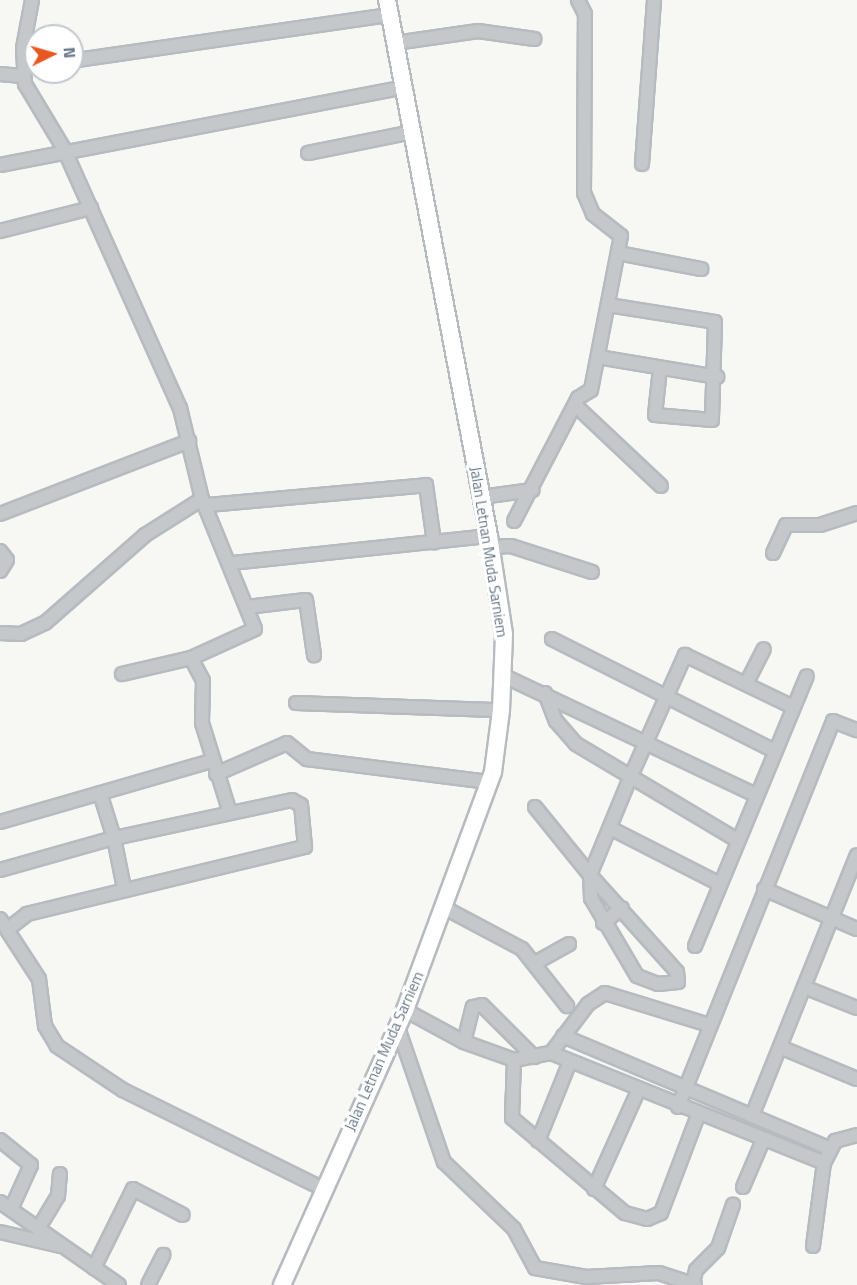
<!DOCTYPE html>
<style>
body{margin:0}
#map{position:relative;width:857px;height:1285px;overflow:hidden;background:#f7f7f3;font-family:"Titillium Web",sans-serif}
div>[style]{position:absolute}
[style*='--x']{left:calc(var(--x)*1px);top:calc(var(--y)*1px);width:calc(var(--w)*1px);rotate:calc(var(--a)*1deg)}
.roads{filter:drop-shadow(2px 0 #b6bbc0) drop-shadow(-2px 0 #b6bbc0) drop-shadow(0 2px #b6bbc0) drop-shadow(0 -2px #b6bbc0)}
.street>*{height:12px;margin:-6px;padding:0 6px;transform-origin:6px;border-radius:6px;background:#c4c8cb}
.secondary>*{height:16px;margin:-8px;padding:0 8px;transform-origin:8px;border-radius:8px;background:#fff}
span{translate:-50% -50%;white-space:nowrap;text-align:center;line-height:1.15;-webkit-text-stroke:6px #fff;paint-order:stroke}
.street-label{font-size:15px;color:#657685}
.north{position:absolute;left:24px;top:24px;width:60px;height:60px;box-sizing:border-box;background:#fff;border:2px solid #c1c8ce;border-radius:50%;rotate:85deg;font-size:16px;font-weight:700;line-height:24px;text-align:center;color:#657685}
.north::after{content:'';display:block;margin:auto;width:21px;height:27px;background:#e85622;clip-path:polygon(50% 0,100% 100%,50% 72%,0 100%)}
</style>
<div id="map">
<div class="roads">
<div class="street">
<div style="--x:32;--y:0;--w:49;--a:100.6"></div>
<div style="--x:23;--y:48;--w:36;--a:87"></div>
<div style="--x:25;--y:84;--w:76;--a:59"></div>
<div style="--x:64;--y:149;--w:284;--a:65.9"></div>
<div style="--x:180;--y:408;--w:94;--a:76.4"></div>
<div style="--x:202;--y:499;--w:140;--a:67.8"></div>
<div style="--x:255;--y:629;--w:70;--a:155.6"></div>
<div style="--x:191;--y:658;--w:26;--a:62"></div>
<div style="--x:203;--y:681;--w:42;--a:91.4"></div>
<div style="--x:202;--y:723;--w:94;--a:72.7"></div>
<div style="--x:395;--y:43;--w:84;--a:-8.2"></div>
<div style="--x:478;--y:31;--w:57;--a:8.1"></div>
<div style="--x:77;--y:60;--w:316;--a:-8.2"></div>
<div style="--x:0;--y:74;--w:22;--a:5"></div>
<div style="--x:308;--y:153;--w:106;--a:-11.4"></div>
<div style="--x:642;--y:164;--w:164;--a:-85.8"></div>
<div style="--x:0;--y:165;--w:411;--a:-10.9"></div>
<div style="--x:0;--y:231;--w:94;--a:-14.2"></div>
<div style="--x:618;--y:253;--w:85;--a:10.9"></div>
<div style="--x:608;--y:305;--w:108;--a:9"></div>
<div style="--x:715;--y:322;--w:98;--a:91.8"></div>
<div style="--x:712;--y:420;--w:57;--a:-175"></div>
<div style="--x:655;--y:415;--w:47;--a:-83.9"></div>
<div style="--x:598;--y:357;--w:121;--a:9.5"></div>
<div style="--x:575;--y:405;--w:118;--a:43.3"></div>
<div style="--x:481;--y:497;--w:52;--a:-7.7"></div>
<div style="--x:208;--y:505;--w:219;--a:-5.2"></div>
<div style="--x:426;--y:485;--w:58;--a:82"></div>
<div style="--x:0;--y:514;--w:203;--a:-21.1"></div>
<div style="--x:514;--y:521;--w:139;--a:-62.5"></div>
<div style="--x:578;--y:398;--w:15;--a:-32"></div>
<div style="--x:591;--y:390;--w:157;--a:-79"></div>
<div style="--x:621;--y:236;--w:36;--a:-142"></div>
<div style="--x:593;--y:214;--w:23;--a:-113"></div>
<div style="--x:584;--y:193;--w:179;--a:-89.7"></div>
<div style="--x:585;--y:14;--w:16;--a:-117"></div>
<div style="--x:490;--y:547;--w:21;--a:-3"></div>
<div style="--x:511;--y:546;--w:85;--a:17.8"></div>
<div style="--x:0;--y:551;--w:11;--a:52"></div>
<div style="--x:7;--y:560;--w:13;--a:122"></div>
<div style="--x:773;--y:553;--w:31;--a:-65"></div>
<div style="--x:786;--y:525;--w:34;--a:0"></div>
<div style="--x:820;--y:525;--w:39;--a:-18"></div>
<div style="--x:232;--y:563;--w:258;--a:-6"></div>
<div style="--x:247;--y:607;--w:59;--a:-6.8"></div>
<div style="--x:306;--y:600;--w:56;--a:81.7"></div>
<div style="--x:0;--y:633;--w:21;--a:3"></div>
<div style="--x:21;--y:634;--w:26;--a:-25"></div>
<div style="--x:45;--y:623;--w:133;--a:-41.3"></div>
<div style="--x:145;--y:535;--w:67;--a:-32.3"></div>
<div style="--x:552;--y:639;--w:250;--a:26.7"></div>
<div style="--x:122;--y:674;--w:71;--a:-13.1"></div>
<div style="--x:504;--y:676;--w:279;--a:25.3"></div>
<div style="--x:746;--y:684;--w:39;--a:-63"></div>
<div style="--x:545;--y:693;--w:30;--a:69"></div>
<div style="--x:556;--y:721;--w:30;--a:49"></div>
<div style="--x:576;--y:744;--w:187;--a:30.8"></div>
<div style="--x:296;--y:703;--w:205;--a:2"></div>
<div style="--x:216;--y:774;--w:77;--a:-23.6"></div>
<div style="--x:287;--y:743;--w:26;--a:39"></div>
<div style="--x:307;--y:759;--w:183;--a:7.2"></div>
<div style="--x:535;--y:807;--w:87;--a:51"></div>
<div style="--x:590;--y:875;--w:130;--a:48.1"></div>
<div style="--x:677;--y:972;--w:10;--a:84"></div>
<div style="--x:678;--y:982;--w:20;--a:174"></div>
<div style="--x:658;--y:984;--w:22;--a:-159"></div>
<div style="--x:637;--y:976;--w:91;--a:-120.5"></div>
<div style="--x:591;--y:898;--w:23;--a:-92"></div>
<div style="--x:590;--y:875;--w:105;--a:-67.6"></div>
<div style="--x:630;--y:778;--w:135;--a:-65.9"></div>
<div style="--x:685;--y:655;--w:120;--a:25.7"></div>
<div style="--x:0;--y:822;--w:220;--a:-16.1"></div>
<div style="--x:610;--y:828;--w:123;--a:27"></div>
<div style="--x:0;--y:870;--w:118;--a:-15.7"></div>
<div style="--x:114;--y:838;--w:47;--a:-107.3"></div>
<div style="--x:764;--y:889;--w:101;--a:23.3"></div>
<div style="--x:443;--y:907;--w:89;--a:28"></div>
<div style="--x:522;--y:949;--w:73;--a:51.7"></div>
<div style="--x:0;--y:919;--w:72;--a:57"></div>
<div style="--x:39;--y:979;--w:47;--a:82.7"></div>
<div style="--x:45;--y:1026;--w:23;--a:59"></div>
<div style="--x:57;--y:1046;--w:79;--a:33.7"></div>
<div style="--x:123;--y:1090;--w:223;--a:26.3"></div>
<div style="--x:603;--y:923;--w:24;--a:-38"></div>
<div style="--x:8;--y:929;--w:24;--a:-38"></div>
<div style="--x:27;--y:914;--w:286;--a:-13.6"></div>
<div style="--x:305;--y:847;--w:42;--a:-95.4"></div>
<div style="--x:301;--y:805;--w:10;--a:-151"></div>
<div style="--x:292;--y:800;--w:182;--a:167.9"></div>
<div style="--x:114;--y:838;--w:51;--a:78.7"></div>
<div style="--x:695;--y:946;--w:292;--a:-67.5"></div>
<div style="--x:535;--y:963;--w:39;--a:-29"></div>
<div style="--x:804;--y:987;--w:57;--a:21.6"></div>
<div style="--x:405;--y:1010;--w:67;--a:28.5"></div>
<div style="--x:464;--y:1042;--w:53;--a:19.8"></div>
<div style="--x:514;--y:1060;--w:38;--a:-11"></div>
<div style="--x:551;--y:1053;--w:61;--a:-52.9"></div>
<div style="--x:588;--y:1004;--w:20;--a:-33"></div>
<div style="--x:605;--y:993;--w:109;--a:17.1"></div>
<div style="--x:397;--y:1025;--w:145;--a:71.1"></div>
<div style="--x:444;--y:1162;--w:97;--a:43.7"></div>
<div style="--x:514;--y:1229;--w:44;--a:61.7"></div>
<div style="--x:535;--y:1268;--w:52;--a:10"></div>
<div style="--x:586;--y:1277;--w:73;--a:-3.1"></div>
<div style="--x:659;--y:1273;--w:38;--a:18"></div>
<div style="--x:563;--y:1036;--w:290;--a:22.9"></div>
<div style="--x:464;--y:1042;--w:36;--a:-76"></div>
<div style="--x:473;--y:1007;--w:9;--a:-13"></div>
<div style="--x:482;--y:1005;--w:74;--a:45"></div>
<div style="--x:780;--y:1047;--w:83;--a:22.6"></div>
<div style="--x:551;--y:1053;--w:294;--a:21.9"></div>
<div style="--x:514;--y:1060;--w:58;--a:92"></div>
<div style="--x:512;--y:1118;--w:148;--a:40.1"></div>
<div style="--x:625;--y:1213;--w:23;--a:15"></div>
<div style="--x:647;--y:1219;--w:15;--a:-23"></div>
<div style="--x:661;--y:1213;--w:105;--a:-69.3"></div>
<div style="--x:678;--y:1107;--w:416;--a:-68.1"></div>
<div style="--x:833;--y:721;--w:26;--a:21"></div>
<div style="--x:752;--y:1116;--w:281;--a:-68.1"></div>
<div style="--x:0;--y:1140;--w:40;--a:39"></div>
<div style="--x:31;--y:1165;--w:48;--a:114.4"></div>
<div style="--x:538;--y:1141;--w:83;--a:-68.1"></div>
<div style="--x:743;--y:1187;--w:51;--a:-66.9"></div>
<div style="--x:594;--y:1189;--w:107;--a:-65.8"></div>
<div style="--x:0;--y:1202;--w:145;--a:34.9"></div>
<div style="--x:38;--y:1229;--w:39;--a:-59"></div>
<div style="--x:58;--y:1196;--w:22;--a:-85"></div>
<div style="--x:0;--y:1232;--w:63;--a:12.9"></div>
<div style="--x:813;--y:1246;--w:84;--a:-82.5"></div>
<div style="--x:824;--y:1163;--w:25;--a:-63"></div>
<div style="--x:835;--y:1141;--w:23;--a:-15"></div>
<div style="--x:94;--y:1268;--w:88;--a:-63.7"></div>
<div style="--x:133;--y:1189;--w:56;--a:27.5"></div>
<div style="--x:693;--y:1283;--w:13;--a:-77"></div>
<div style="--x:696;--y:1270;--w:31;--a:-45"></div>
<div style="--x:718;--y:1248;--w:46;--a:-70.8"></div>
<div style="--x:148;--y:1285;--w:34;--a:-63"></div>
</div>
<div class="secondary">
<div style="--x:282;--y:1285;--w:301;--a:-65.9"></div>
<div style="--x:405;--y:1010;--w:254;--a:-69.7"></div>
<div style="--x:493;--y:772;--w:63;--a:-82.6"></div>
<div style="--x:501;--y:710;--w:76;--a:-87.7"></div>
<div style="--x:504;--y:634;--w:99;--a:-98.7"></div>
<div style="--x:489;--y:536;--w:546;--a:-100.77"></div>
</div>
</div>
<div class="street-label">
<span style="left:489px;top:552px;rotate:81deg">Jalan Letnan Muda Sarniem</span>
<span style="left:384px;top:1051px;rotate:-66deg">Jalan Letnan Muda Sarniem</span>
</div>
<div class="north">N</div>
</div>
